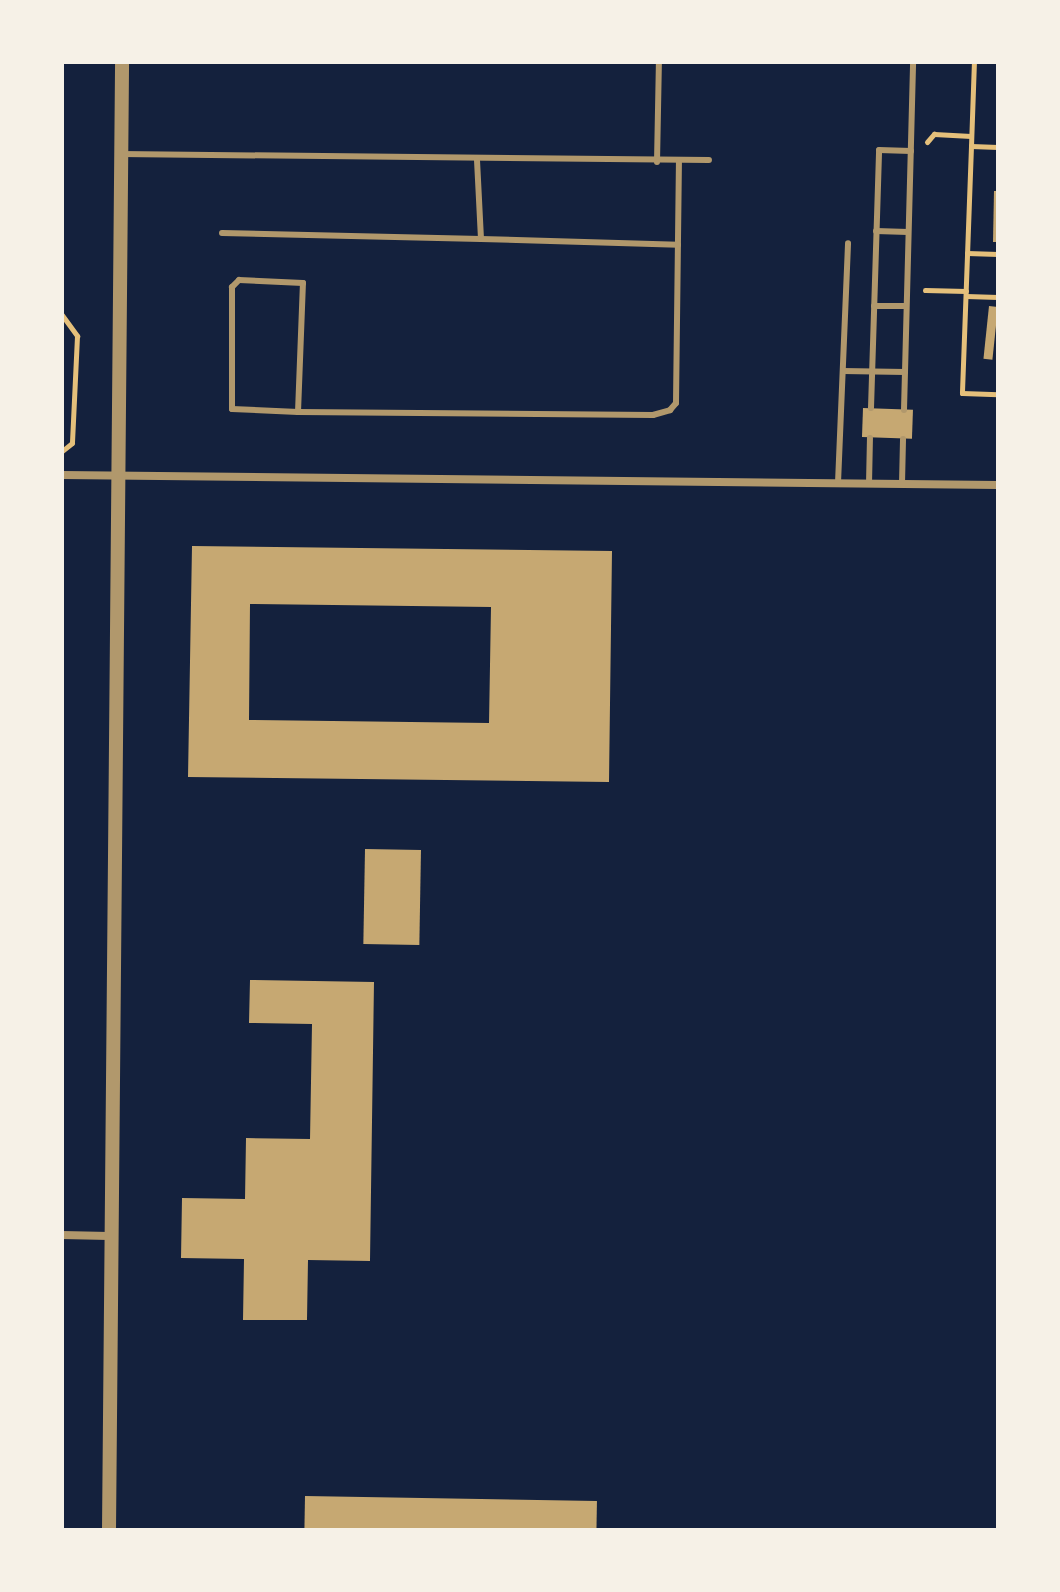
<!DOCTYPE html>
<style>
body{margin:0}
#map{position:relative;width:1060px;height:1592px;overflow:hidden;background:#14213d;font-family:"Source Serif 4",serif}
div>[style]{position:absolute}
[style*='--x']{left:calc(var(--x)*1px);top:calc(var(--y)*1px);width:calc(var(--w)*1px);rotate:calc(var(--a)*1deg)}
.building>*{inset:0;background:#c6a872;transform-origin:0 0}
.path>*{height:5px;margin:-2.5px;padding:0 2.5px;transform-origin:2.5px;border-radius:2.5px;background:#e5c07b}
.service>*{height:6px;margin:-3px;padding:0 3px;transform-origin:3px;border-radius:3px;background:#b1986c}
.minor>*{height:8px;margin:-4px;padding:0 4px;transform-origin:4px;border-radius:4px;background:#b1986c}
.tertiary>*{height:14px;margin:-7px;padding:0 7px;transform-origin:7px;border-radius:7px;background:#b1986c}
span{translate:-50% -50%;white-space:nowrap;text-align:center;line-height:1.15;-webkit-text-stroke:6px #f6f1e7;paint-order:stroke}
.frame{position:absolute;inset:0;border:64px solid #f6f1e7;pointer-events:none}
</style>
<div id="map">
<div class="building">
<div style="clip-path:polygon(994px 191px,998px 191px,998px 242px,993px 242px)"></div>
<div style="left:989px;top:306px;width:9px;height:53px;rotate:6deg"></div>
<div style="left:863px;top:408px;width:50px;height:29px;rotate:2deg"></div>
<div style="clip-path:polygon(evenodd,192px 546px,612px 551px,609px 782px,188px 777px,192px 546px,250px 604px,491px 607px,489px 723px,249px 720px,250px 604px)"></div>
<div style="left:365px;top:849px;width:56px;height:95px;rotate:1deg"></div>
<div style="clip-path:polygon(250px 980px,374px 982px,370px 1261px,308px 1260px,307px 1320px,243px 1320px,244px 1259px,181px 1258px,182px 1198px,245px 1199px,246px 1138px,310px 1139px,312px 1024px,249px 1023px)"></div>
<div style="left:305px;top:1496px;width:292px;height:34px;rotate:1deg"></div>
</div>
<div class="path">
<div style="--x:927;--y:142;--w:11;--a:-49"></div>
<div style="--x:934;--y:134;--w:37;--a:3"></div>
<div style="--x:971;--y:146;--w:84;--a:-88"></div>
<div style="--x:998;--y:147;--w:27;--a:-178"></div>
<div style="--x:971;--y:146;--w:247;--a:92.1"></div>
<div style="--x:962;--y:393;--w:36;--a:2"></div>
<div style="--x:967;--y:253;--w:31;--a:2"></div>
<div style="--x:925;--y:290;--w:41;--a:1.4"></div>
<div style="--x:966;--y:296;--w:32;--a:2"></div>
<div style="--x:62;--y:315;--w:26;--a:54"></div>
<div style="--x:77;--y:336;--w:107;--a:92.7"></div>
<div style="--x:72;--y:443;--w:13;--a:141"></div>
</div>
<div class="service">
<div style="--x:120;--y:154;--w:589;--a:0.58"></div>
<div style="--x:657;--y:162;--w:100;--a:-88.9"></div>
<div style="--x:876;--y:231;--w:32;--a:2"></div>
<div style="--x:222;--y:233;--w:259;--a:1.3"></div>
<div style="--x:481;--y:239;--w:80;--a:-92.9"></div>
<div style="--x:481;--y:239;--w:197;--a:1.7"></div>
<div style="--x:874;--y:306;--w:32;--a:0"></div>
<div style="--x:843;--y:371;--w:62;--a:0.9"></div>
<div style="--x:871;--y:408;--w:258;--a:-88.2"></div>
<div style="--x:879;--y:150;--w:32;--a:2"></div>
<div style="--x:904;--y:410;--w:348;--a:-88.5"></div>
<div style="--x:298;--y:412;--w:129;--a:-87.8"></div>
<div style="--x:303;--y:283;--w:64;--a:-177.3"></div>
<div style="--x:239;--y:280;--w:10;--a:135"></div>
<div style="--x:232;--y:287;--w:122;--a:90"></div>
<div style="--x:232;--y:409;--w:66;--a:2.6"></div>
<div style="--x:298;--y:412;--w:355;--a:0.5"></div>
<div style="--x:653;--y:415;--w:18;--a:-16"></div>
<div style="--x:670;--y:410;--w:9;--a:-49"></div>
<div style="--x:676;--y:403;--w:241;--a:-89.3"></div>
<div style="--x:838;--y:483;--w:240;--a:-87.6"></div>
<div style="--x:869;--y:484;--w:46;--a:-88.8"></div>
<div style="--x:902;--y:484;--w:45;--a:-88.7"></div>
</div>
<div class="minor">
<div style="--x:62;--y:475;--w:936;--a:0.61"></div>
<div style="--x:62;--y:1235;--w:47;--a:1.2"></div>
</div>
<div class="tertiary">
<div style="--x:109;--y:1530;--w:1468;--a:-89.49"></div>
</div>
<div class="frame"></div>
</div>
